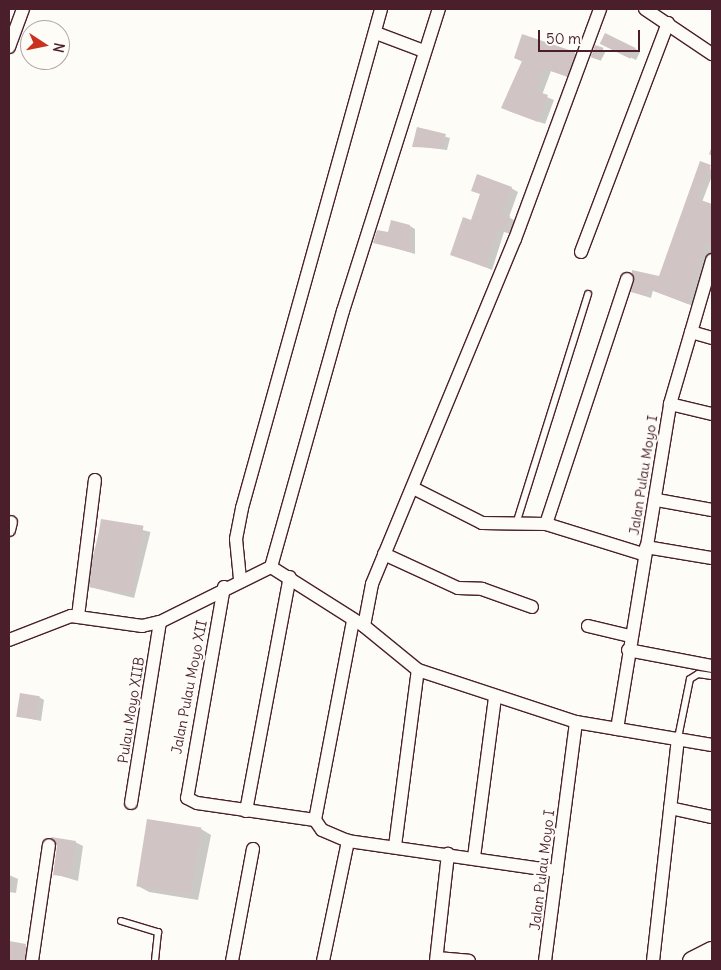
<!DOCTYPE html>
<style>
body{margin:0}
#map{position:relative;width:721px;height:970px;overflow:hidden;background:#fdfcf7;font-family:Delius,sans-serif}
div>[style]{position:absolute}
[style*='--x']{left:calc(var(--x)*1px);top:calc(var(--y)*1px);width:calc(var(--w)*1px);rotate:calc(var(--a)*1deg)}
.shadow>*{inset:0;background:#0003;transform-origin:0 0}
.building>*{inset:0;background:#d0c5c4;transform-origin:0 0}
.roads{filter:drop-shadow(1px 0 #4a1f2b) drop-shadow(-1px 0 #4a1f2b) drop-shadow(0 1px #4a1f2b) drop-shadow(0 -1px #4a1f2b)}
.lane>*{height:6px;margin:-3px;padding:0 3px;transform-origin:3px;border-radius:3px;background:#fdfcf7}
.street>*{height:12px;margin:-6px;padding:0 6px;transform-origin:6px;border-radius:6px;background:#fdfcf7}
.secondary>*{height:18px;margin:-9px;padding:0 9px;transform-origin:9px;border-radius:9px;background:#fdfcf7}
span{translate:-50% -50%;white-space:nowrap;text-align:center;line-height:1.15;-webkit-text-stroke:4.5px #fdfcf7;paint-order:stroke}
.street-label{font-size:14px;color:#4a1f2b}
.frame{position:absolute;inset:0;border:10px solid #4a1f2b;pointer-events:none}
.north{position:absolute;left:20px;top:20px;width:50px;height:50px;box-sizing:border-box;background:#fdfcf7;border:1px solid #b5a4a5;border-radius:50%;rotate:101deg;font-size:14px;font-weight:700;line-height:20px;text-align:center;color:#4a1f2b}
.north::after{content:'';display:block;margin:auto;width:18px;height:22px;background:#c8321e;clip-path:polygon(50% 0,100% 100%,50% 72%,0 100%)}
.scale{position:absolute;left:538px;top:30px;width:102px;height:22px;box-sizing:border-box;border:2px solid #4a1f2b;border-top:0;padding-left:6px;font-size:15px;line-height:18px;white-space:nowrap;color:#4a1f2b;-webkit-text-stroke:4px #fdfcf7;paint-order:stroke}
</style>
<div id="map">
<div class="shadow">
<div style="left:596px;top:46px;width:11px;height:11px;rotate:27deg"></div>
<div style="clip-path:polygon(607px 46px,636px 49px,640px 52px,636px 60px)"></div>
<div style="clip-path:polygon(574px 53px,581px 56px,573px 79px,551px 71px,542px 95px,554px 100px,545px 124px,509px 111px,523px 62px,515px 58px)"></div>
<div style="clip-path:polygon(418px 129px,450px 138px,447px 150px,413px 146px)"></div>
<div style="clip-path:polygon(712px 146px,712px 156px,709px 154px)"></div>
<div style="clip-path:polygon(710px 166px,712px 176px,702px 202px,712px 206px,712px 252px,693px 306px,653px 290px,651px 298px,632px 292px,660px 278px)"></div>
<div style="clip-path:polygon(511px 188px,518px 192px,509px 217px,515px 221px,511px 234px,504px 232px,492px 270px,452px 254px,472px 222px)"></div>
<div style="clip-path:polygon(410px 226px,415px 229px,415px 254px,375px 242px)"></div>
<div style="left:102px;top:520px;width:50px;height:68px;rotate:14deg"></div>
<div style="clip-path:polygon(39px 697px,44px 700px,41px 721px,18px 716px)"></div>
<div style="clip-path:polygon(201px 829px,211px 835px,198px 900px,149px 892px,138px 886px)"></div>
<div style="clip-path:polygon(75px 842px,83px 846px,78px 881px,54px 874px)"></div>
<div style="clip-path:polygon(9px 875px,18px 879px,16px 893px,9px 892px)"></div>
<div style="clip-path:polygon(9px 942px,31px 948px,31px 961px,9px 961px)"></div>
</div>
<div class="building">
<div style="left:605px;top:33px;width:34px;height:12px;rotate:26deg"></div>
<div style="clip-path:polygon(522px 34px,575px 52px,567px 76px,544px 69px,536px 91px,548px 95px,538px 122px,501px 108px,522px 61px,514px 58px)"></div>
<div style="left:595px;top:45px;width:9px;height:13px;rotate:18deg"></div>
<div style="clip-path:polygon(417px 127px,446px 134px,442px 148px,412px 147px)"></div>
<div style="clip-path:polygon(700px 161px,711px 165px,698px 199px,712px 204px,712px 240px,710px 246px,705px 244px,688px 304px,648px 289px,646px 296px,631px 292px,632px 270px,659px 276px)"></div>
<div style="clip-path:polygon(477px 174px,512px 187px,502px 214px,510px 216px,504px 231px,498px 229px,485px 267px,450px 255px,463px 217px,471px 220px,480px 194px,471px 191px)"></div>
<div style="clip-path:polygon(391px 220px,410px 225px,410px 252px,373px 243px,377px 230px,388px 232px)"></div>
<div style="left:101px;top:519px;width:43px;height:69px;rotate:9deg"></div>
<div style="left:20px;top:693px;width:20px;height:24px;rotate:9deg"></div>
<div style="left:147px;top:819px;width:55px;height:68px;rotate:9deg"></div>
<div style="clip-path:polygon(51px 837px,76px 841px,70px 877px,53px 875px,57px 846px)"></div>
<div style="clip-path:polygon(9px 941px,26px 944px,24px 961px,9px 961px)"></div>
</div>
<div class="roads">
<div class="lane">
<div style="--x:516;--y:524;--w:241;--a:-72.6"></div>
<div style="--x:678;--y:738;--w:60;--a:-78.5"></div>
<div style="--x:690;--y:679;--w:9;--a:-32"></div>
<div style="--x:698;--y:674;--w:14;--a:8"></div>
<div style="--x:121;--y:921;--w:39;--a:17"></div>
<div style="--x:158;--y:932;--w:29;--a:96"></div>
</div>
<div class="street">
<div style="--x:645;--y:9;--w:81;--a:33.9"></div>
<div style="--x:376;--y:33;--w:51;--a:20.6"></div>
<div style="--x:9;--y:47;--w:40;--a:-69.8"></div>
<div style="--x:581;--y:252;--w:245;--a:-69.2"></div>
<div style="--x:691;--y:332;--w:22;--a:16"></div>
<div style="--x:670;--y:404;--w:43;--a:13.4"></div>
<div style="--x:415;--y:489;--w:75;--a:26.9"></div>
<div style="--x:482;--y:523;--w:64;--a:0.9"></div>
<div style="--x:546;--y:524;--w:102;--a:17.2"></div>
<div style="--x:657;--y:500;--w:56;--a:10.3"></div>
<div style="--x:546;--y:524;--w:258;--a:-71.7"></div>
<div style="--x:9;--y:530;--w:8;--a:-76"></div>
<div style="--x:646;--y:547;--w:67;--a:9.5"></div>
<div style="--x:384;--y:554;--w:81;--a:24.7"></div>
<div style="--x:458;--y:588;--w:24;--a:2"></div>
<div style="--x:482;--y:589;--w:53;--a:19.8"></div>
<div style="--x:271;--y:567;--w:266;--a:-74.3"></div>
<div style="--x:343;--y:311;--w:317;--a:-72.4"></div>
<div style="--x:240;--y:579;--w:40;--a:-95.7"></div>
<div style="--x:236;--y:539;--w:32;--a:-79"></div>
<div style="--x:242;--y:508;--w:518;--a:-74.43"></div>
<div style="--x:224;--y:587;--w:214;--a:99.9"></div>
<div style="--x:187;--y:798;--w:11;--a:27"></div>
<div style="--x:197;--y:803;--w:119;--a:8.2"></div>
<div style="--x:315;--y:820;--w:12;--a:55"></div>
<div style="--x:322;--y:830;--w:28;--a:23"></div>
<div style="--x:348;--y:841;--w:211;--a:8.2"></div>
<div style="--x:78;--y:616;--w:137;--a:-82.9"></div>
<div style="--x:364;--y:626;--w:43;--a:-79.2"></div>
<div style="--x:372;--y:584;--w:373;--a:-67.5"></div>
<div style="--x:515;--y:239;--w:245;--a:-69.7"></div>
<div style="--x:588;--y:626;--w:43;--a:13.4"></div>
<div style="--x:9;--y:640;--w:66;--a:-21.2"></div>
<div style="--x:71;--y:616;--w:72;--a:8"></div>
<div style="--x:142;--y:626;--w:18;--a:-13"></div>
<div style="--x:160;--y:622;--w:124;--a:-26.4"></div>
<div style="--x:271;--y:567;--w:110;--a:32.4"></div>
<div style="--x:364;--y:626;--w:70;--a:39.2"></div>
<div style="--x:418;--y:670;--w:166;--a:18.2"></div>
<div style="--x:576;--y:722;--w:138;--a:9.6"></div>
<div style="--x:628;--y:650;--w:86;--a:10.8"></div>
<div style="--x:617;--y:729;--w:329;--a:-80.7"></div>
<div style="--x:670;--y:404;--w:150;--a:-73.7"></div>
<div style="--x:131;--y:803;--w:183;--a:-80.9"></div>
<div style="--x:670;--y:808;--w:43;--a:12.1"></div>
<div style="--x:246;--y:811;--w:238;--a:-79.4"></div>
<div style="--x:315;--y:820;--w:203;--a:-79.2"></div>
<div style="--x:395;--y:846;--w:177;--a:-82.6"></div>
<div style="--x:474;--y:857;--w:161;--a:-82.5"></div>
<div style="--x:437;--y:958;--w:32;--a:5"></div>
<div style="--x:32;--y:961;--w:117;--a:-81.7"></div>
<div style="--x:232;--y:961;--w:114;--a:-79.4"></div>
<div style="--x:323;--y:961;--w:123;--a:-78.2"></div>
<div style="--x:436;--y:961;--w:108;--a:-83.6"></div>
<div style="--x:545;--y:961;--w:241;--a:-82.6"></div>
<div style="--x:653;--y:961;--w:224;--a:-83.6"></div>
</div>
<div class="secondary">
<div style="--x:692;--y:961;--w:22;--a:-27"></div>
</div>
</div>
<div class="street-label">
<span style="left:643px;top:475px;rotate:-81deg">Jalan Pulau Moyo I</span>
<span style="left:189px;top:687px;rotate:-79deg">Jalan Pulau Moyo XII</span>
<span style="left:131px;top:710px;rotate:-81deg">Pulau Moyo XIIB</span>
<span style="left:542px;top:870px;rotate:-83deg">Jalan Pulau Moyo I</span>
</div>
<div class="frame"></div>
<div class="north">N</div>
<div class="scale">50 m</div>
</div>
